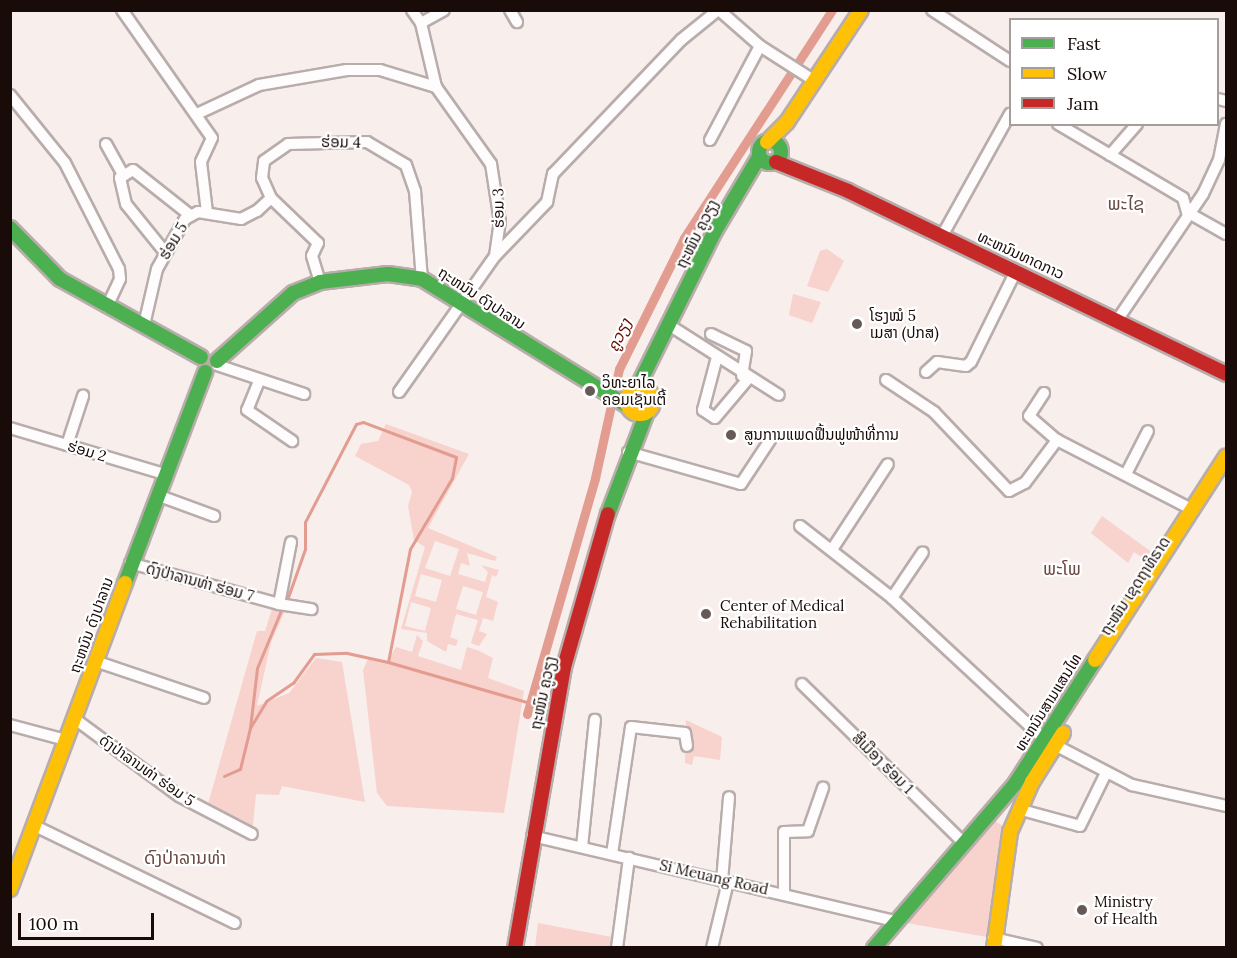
<!DOCTYPE html>
<meta charset="utf-8">
<style>
body{margin:0}
#map{position:relative;width:1237px;height:958px;overflow:hidden;background:#f8eeec;font-family:Lora,"Noto Sans Lao",serif}
div>[style]{position:absolute}
[style*='--x']{left:calc(var(--x)*1px);top:calc(var(--y)*1px);width:calc(var(--w)*1px);rotate:calc(var(--a)*1deg)}
.green>*{inset:0;background:#f8d2cc}
.stream>*{height:3px;margin:-1.5px;padding:0 1.5px;transform-origin:1.5px;border-radius:1.5px;background:#e29c90}
.canal>*{height:9px;margin:-4.5px;padding:0 4.5px;transform-origin:4.5px;border-radius:4.5px;background:#e29c90}
.roads{filter:drop-shadow(2px 0 #b8adab) drop-shadow(-2px 0 #b8adab) drop-shadow(0 2px #b8adab) drop-shadow(0 -2px #b8adab)}
.street>*{height:10px;margin:-5px;padding:0 5px;transform-origin:5px;border-radius:5px;background:#fefcfc}
.fast>*{height:14px;margin:-7px;padding:0 7px;transform-origin:7px;border-radius:7px;background:#4caf50}
.fast>.ring{margin:-7px;padding:0;box-sizing:content-box;background:none;border:14px solid #4caf50;border-radius:50%}
.slow>*{height:14px;margin:-7px;padding:0 7px;transform-origin:7px;border-radius:7px;background:#ffc107}
.slow>.ring{margin:-7px;padding:0;box-sizing:content-box;background:none;border:14px solid #ffc107;border-radius:50%}
.jam>*{height:14px;margin:-7px;padding:0 7px;transform-origin:7px;border-radius:7px;background:#c62828}
.dots>*{width:16px;height:16px;translate:-50% -50%;box-sizing:border-box;border:3px solid #fff;border-radius:50%}
span{translate:-50% -50%;white-space:nowrap;text-align:center;line-height:1.15;-webkit-text-stroke:4.5px #fff;paint-order:stroke}
.street-label{font-size:15px;color:#180b08}
.poi-label{font-size:15px;color:#180b08}
.left{translate:0 -50%;text-align:left}
.water-label{font-size:16px;color:#660e04;font-style:italic}
.quarter-label{font-size:18px;color:#6c4942}
.frame{position:absolute;inset:0;border:12px solid #180b08;pointer-events:none}
.legend{position:absolute;left:1009px;top:18px;width:210px;height:108px;box-sizing:border-box;background:#fff;border:2px solid #a39d9c;margin:0;padding:8px 10px;list-style:none;font-size:18px;color:#180b08}
.legend li{display:flex;align-items:center;gap:12px;height:30px}
.legend b{width:30px;border:2px solid #a39d9c}
.scale{position:absolute;left:18px;top:913px;width:136px;height:27px;box-sizing:border-box;border:3px solid #180b08;border-top:0;padding-left:8px;font-size:18px;line-height:21px;white-space:nowrap;color:#180b08;-webkit-text-stroke:4px #fff;paint-order:stroke}
</style>
<div id="map">
<div class="green">
<div style="clip-path:polygon(827px 249px,844px 261px,828px 292px,807px 286px,820px 251px)"></div>
<div style="clip-path:polygon(793px 294px,821px 302px,812px 323px,789px 315px)"></div>
<div style="clip-path:polygon(evenodd,386px 424px,469px 454px,428px 528px,497px 557px,495px 561px,467px 553px,470px 566px,461px 563px,458px 574px,485px 582px,488px 572px,481px 565px,499px 570px,496px 577px,492px 575px,486px 597px,498px 602px,493px 621px,483px 618px,479px 631px,487px 634px,479px 646px,471px 643px,478px 620px,456px 614px,450px 637px,458px 640px,456px 646px,448px 644px,446px 652px,427px 641px,427px 633px,401px 629px,425px 547px,414px 540px,408px 506px,412px 492px,409px 485px,355px 456px,361px 444px,378px 441px,386px 424px,435px 541px,459px 549px,450px 576px,425px 568px,435px 541px,386px 424px,421px 574px,442px 580px,436px 602px,415px 596px,421px 574px,386px 424px,463px 586px,483px 592px,476px 615px,456px 609px,463px 586px,386px 424px,411px 602px,431px 608px,425px 631px,405px 626px,411px 602px)"></div>
<div style="clip-path:polygon(1102px 516px,1153px 553px,1148px 561px,1134px 552px,1128px 563px,1091px 533px)"></div>
<div style="clip-path:polygon(272px 609px,285px 611px,271px 642px,257px 706px,289px 693px,316px 658px,342px 662px,365px 802px,282px 786px,279px 795px,256px 794px,252px 834px,206px 811px,257px 631px,265px 631px)"></div>
<div style="clip-path:polygon(417px 635px,423px 641px,418px 656px,461px 670px,467px 647px,477px 650px,493px 658px,488px 678px,524px 691px,504px 813px,387px 806px,377px 793px,363px 670px,369px 657px,387px 662px,396px 647px,412px 652px)"></div>
<div style="clip-path:polygon(686px 720px,722px 737px,720px 760px,694px 756px,692px 765px,685px 763px)"></div>
<div style="clip-path:polygon(994px 820px,1007px 829px,993px 938px,895px 921px)"></div>
<div style="clip-path:polygon(538px 923px,612px 937px,611px 947px,535px 947px)"></div>
</div>
<div class="stream">
<div style="--x:388;--y:662;--w:148;--a:16.1"></div>
<div style="--x:250;--y:728;--w:60;--a:-83.3"></div>
<div style="--x:257;--y:668;--w:65;--a:-67.4"></div>
<div style="--x:224;--y:776;--w:17;--a:-24"></div>
<div style="--x:240;--y:769;--w:42;--a:-76.3"></div>
<div style="--x:250;--y:728;--w:31;--a:-59"></div>
<div style="--x:266;--y:701;--w:32;--a:-34"></div>
<div style="--x:293;--y:683;--w:36;--a:-54"></div>
<div style="--x:314;--y:654;--w:33;--a:-2"></div>
<div style="--x:347;--y:653;--w:42;--a:12.4"></div>
<div style="--x:388;--y:662;--w:115;--a:-79"></div>
<div style="--x:410;--y:549;--w:82;--a:-59.4"></div>
<div style="--x:452;--y:478;--w:21;--a:-79"></div>
<div style="--x:456;--y:457;--w:99;--a:-159.4"></div>
<div style="--x:363;--y:422;--w:7;--a:164"></div>
<div style="--x:356;--y:424;--w:110;--a:117.5"></div>
<div style="--x:305;--y:522;--w:27;--a:90"></div>
<div style="--x:305;--y:549;--w:57;--a:109.4"></div>
</div>
<div class="canal">
<div style="--x:527;--y:714;--w:246;--a:-73.9"></div>
<div style="--x:595;--y:478;--w:112;--a:-77.6"></div>
<div style="--x:619;--y:369;--w:146;--a:-63.6"></div>
<div style="--x:684;--y:238;--w:272;--a:-57"></div>
</div>
<div class="roads">
<div class="street">
<div style="--x:122;--y:10;--w:156;--a:54.9"></div>
<div style="--x:212;--y:138;--w:26;--a:115"></div>
<div style="--x:201;--y:162;--w:50;--a:83.2"></div>
<div style="--x:510;--y:10;--w:14;--a:60"></div>
<div style="--x:719;--y:10;--w:55;--a:41.3"></div>
<div style="--x:760;--y:46;--w:65;--a:32.5"></div>
<div style="--x:932;--y:10;--w:93;--a:33.2"></div>
<div style="--x:421;--y:23;--w:26;--a:-29"></div>
<div style="--x:10;--y:95;--w:87;--a:51"></div>
<div style="--x:65;--y:163;--w:119;--a:63"></div>
<div style="--x:119;--y:269;--w:10;--a:84"></div>
<div style="--x:120;--y:279;--w:31;--a:115"></div>
<div style="--x:1218;--y:99;--w:8;--a:14"></div>
<div style="--x:199;--y:113;--w:66;--a:-25"></div>
<div style="--x:259;--y:85;--w:89;--a:-9.7"></div>
<div style="--x:347;--y:70;--w:33;--a:0"></div>
<div style="--x:380;--y:70;--w:59;--a:16.9"></div>
<div style="--x:1058;--y:124;--w:145;--a:30.6"></div>
<div style="--x:1183;--y:198;--w:15;--a:74"></div>
<div style="--x:1187;--y:212;--w:45;--a:29.4"></div>
<div style="--x:710;--y:140;--w:106;--a:-62"></div>
<div style="--x:106;--y:144;--w:35;--a:61"></div>
<div style="--x:1110;--y:155;--w:41;--a:-48.9"></div>
<div style="--x:271;--y:198;--w:65;--a:43.8"></div>
<div style="--x:318;--y:243;--w:14;--a:115"></div>
<div style="--x:312;--y:256;--w:27;--a:73"></div>
<div style="--x:942;--y:236;--w:140;--a:-60.9"></div>
<div style="--x:164;--y:251;--w:60;--a:-129"></div>
<div style="--x:126;--y:204;--w:27;--a:-103"></div>
<div style="--x:120;--y:178;--w:15;--a:-32"></div>
<div style="--x:133;--y:170;--w:73;--a:38.3"></div>
<div style="--x:496;--y:255;--w:74;--a:-46.1"></div>
<div style="--x:547;--y:202;--w:29;--a:-78"></div>
<div style="--x:553;--y:174;--w:185;--a:-46.3"></div>
<div style="--x:681;--y:40;--w:48;--a:-39"></div>
<div style="--x:1118;--y:319;--w:151;--a:-55.8"></div>
<div style="--x:1203;--y:194;--w:38;--a:-65"></div>
<div style="--x:1219;--y:160;--w:37;--a:-79"></div>
<div style="--x:144;--y:325;--w:57;--a:-76.9"></div>
<div style="--x:157;--y:269;--w:57;--a:-60.8"></div>
<div style="--x:185;--y:219;--w:15;--a:-28"></div>
<div style="--x:198;--y:212;--w:44;--a:9.2"></div>
<div style="--x:241;--y:219;--w:18;--a:-27"></div>
<div style="--x:257;--y:211;--w:19;--a:-43"></div>
<div style="--x:271;--y:198;--w:22;--a:-114"></div>
<div style="--x:262;--y:178;--w:17;--a:-83"></div>
<div style="--x:264;--y:161;--w:29;--a:-35"></div>
<div style="--x:288;--y:144;--w:79;--a:-1.5"></div>
<div style="--x:367;--y:142;--w:45;--a:30.5"></div>
<div style="--x:406;--y:165;--w:28;--a:71"></div>
<div style="--x:415;--y:191;--w:88;--a:85.5"></div>
<div style="--x:669;--y:325;--w:130;--a:32.5"></div>
<div style="--x:711;--y:334;--w:39;--a:26"></div>
<div style="--x:746;--y:351;--w:25;--a:99"></div>
<div style="--x:717;--y:357;--w:55;--a:104.8"></div>
<div style="--x:703;--y:410;--w:14;--a:34"></div>
<div style="--x:715;--y:418;--w:51;--a:-49.8"></div>
<div style="--x:217;--y:365;--w:92;--a:18.4"></div>
<div style="--x:926;--y:372;--w:15;--a:-42"></div>
<div style="--x:937;--y:362;--w:29;--a:8"></div>
<div style="--x:966;--y:366;--w:6;--a:-39"></div>
<div style="--x:971;--y:362;--w:102;--a:-63.7"></div>
<div style="--x:886;--y:380;--w:58;--a:33.7"></div>
<div style="--x:934;--y:412;--w:109;--a:46.5"></div>
<div style="--x:1009;--y:491;--w:18;--a:-27"></div>
<div style="--x:1025;--y:483;--w:54;--a:-53.3"></div>
<div style="--x:1057;--y:440;--w:153;--a:27.2"></div>
<div style="--x:259;--y:381;--w:31;--a:112"></div>
<div style="--x:247;--y:410;--w:55;--a:34.6"></div>
<div style="--x:399;--y:392;--w:166;--a:-54.8"></div>
<div style="--x:495;--y:256;--w:34;--a:-82"></div>
<div style="--x:500;--y:222;--w:59;--a:-98.8"></div>
<div style="--x:491;--y:164;--w:95;--a:-125.5"></div>
<div style="--x:436;--y:87;--w:66;--a:-103.2"></div>
<div style="--x:421;--y:23;--w:16;--a:-125"></div>
<div style="--x:1044;--y:393;--w:27;--a:123"></div>
<div style="--x:1029;--y:416;--w:37;--a:41"></div>
<div style="--x:10;--y:428;--w:161;--a:16.6"></div>
<div style="--x:67;--y:445;--w:52;--a:-71.9"></div>
<div style="--x:628;--y:452;--w:117;--a:15.8"></div>
<div style="--x:741;--y:484;--w:53;--a:-56.6"></div>
<div style="--x:1126;--y:474;--w:48;--a:-62.9"></div>
<div style="--x:157;--y:495;--w:61;--a:20.2"></div>
<div style="--x:800;--y:526;--w:117;--a:38"></div>
<div style="--x:892;--y:598;--w:209;--a:42.9"></div>
<div style="--x:833;--y:548;--w:100;--a:-56.8"></div>
<div style="--x:130;--y:563;--w:155;--a:15.4"></div>
<div style="--x:279;--y:604;--w:63;--a:-79"></div>
<div style="--x:892;--y:598;--w:55;--a:-56"></div>
<div style="--x:279;--y:604;--w:33;--a:9"></div>
<div style="--x:95;--y:661;--w:115;--a:18.7"></div>
<div style="--x:802;--y:684;--w:226;--a:44.5"></div>
<div style="--x:75;--y:719;--w:129;--a:36.5"></div>
<div style="--x:179;--y:796;--w:82;--a:27.5"></div>
<div style="--x:10;--y:725;--w:58;--a:15"></div>
<div style="--x:1055;--y:745;--w:87;--a:27.5"></div>
<div style="--x:1132;--y:785;--w:96;--a:12.6"></div>
<div style="--x:1018;--y:809;--w:64;--a:15.3"></div>
<div style="--x:1080;--y:826;--w:59;--a:-63.9"></div>
<div style="--x:35;--y:826;--w:222;--a:25.9"></div>
<div style="--x:532;--y:836;--w:373;--a:13.2"></div>
<div style="--x:582;--y:847;--w:128;--a:-84.2"></div>
<div style="--x:612;--y:854;--w:128;--a:-81.5"></div>
<div style="--x:631;--y:727;--w:54;--a:6.3"></div>
<div style="--x:685;--y:733;--w:13;--a:81"></div>
<div style="--x:722;--y:881;--w:84;--a:-85.2"></div>
<div style="--x:784;--y:892;--w:60;--a:-90"></div>
<div style="--x:784;--y:832;--w:24;--a:-2"></div>
<div style="--x:808;--y:831;--w:46;--a:-70.8"></div>
<div style="--x:993;--y:938;--w:45;--a:12.8"></div>
<div style="--x:617;--y:948;--w:91;--a:-82.4"></div>
<div style="--x:712;--y:948;--w:68;--a:-76.4"></div>
</div>
<div class="fast">
<div class="ring" style="left:759px;top:141px;width:8px;height:8px"></div>
<div style="--x:10;--y:228;--w:71;--a:45.6"></div>
<div style="--x:60;--y:279;--w:161;--a:29"></div>
<div style="--x:217;--y:361;--w:102;--a:-41.8"></div>
<div style="--x:293;--y:293;--w:29;--a:-22"></div>
<div style="--x:320;--y:282;--w:68;--a:-6.7"></div>
<div style="--x:388;--y:274;--w:34;--a:8"></div>
<div style="--x:422;--y:279;--w:242;--a:31.7"></div>
<div style="--x:637;--y:388;--w:175;--a:-63.6"></div>
<div style="--x:715;--y:231;--w:86;--a:-59.3"></div>
<div style="--x:608;--y:514;--w:109;--a:-69.1"></div>
<div style="--x:125;--y:583;--w:226;--a:-69.2"></div>
<div style="--x:874;--y:948;--w:216;--a:-49.3"></div>
<div style="--x:1015;--y:784;--w:148;--a:-57.2"></div>
</div>
<div class="slow">
<div style="--x:767;--y:142;--w:28;--a:-45"></div>
<div style="--x:787;--y:122;--w:134;--a:-56.5"></div>
<div class="ring" style="left:627px;top:388px;width:12px;height:12px"></div>
<div style="--x:1095;--y:660;--w:242;--a:-57.2"></div>
<div style="--x:10;--y:889;--w:327;--a:-69.4"></div>
<div style="--x:994;--y:948;--w:117;--a:-82.1"></div>
<div style="--x:1010;--y:832;--w:55;--a:-66.3"></div>
<div style="--x:1032;--y:782;--w:58;--a:-57.7"></div>
</div>
<div class="jam">
<div style="--x:776;--y:162;--w:78;--a:21.9"></div>
<div style="--x:848;--y:191;--w:420;--a:25.8"></div>
<div style="--x:515;--y:948;--w:285;--a:-80.1"></div>
<div style="--x:564;--y:667;--w:159;--a:-74"></div>
</div>
</div>
<div class="dots">
<div style="left:857px;top:324px;background:#665a58"></div>
<div style="left:590px;top:391px;background:#665a58"></div>
<div style="left:731px;top:435px;background:#665a58"></div>
<div style="left:706px;top:614px;background:#665a58"></div>
<div style="left:1082px;top:910px;background:#665a58"></div>
</div>
<div class="street-label">
<span style="left:341px;top:142px;rotate:1deg">ຮ່ອມ 4</span>
<span style="left:498px;top:208px;rotate:-91deg">ຮ່ອມ 3</span>
<span style="left:697px;top:234px;rotate:-63deg">ຖະໜົນ ຄູວຽງ</span>
<span style="left:173px;top:241px;rotate:-59deg">ຮ່ອມ 5</span>
<span style="left:1021px;top:255px;rotate:25deg">ທະຫນົນທາດກາວ</span>
<span style="left:482px;top:298px;rotate:33deg">ຖະຫນົນ ດົງປາລານ</span>
<span style="left:87px;top:451px;rotate:17deg">ຮ່ອມ 2</span>
<span style="left:200px;top:582px;rotate:15deg">ດົງປ່າລານທ່າ ຮ່ອມ 7</span>
<span style="left:1135px;top:586px;rotate:-57deg">ຖະໜົນ ເຊດຖາທິຣາດ</span>
<span style="left:91px;top:625px;rotate:-70deg">ຖະຫນົນ ດົງປາລານ</span>
<span style="left:543px;top:693px;rotate:-78deg">ຖະໜົນ ຄູວຽງ</span>
<span style="left:1048px;top:702px;rotate:-58deg">ທະຫນົນສາມແສນໄທ</span>
<span style="left:883px;top:763px;rotate:45deg">ສີເມືອງ ຮ່ອມ 1</span>
<span style="left:147px;top:770px;rotate:35deg">ດົງປ່າລານທ່າ ຮ່ອມ 5</span>
<span style="left:714px;top:877px;rotate:13deg">Si Meuang Road</span>
</div>
<div class="poi-label">
<span class="left" style="left:870px;top:324px">ໂຮງໝໍ 5<br>ເມສາ (ປກສ)</span>
<span class="left" style="left:602px;top:391px">ວິທະຍາໄລ<br>ຄອມເຊັນເຕີ້</span>
<span class="left" style="left:744px;top:435px">ສູນການແພດຟື້ນຟູໜ້າທີ່ການ</span>
<span class="left" style="left:720px;top:614px">Center of Medical<br>Rehabilitation</span>
<span class="left" style="left:1094px;top:910px">Ministry<br>of Health</span>
</div>
<div class="water-label">
<span style="left:619px;top:335px;rotate:-64deg">ຄູວຽງ</span>
</div>
<div class="quarter-label">
<span style="left:1126px;top:204px">ພະໄຊ</span>
<span style="left:1062px;top:569px">ພະໂພ</span>
<span style="left:185px;top:858px">ດົງປ່າລານທ່າ</span>
</div>
<div class="frame"></div>
<ul class="legend">
<li><b style="height:8px;background:#4caf50"></b>Fast</li>
<li><b style="height:8px;background:#ffc107"></b>Slow</li>
<li><b style="height:8px;background:#c62828"></b>Jam</li>
</ul>
<div class="scale">100 m</div>
</div>
